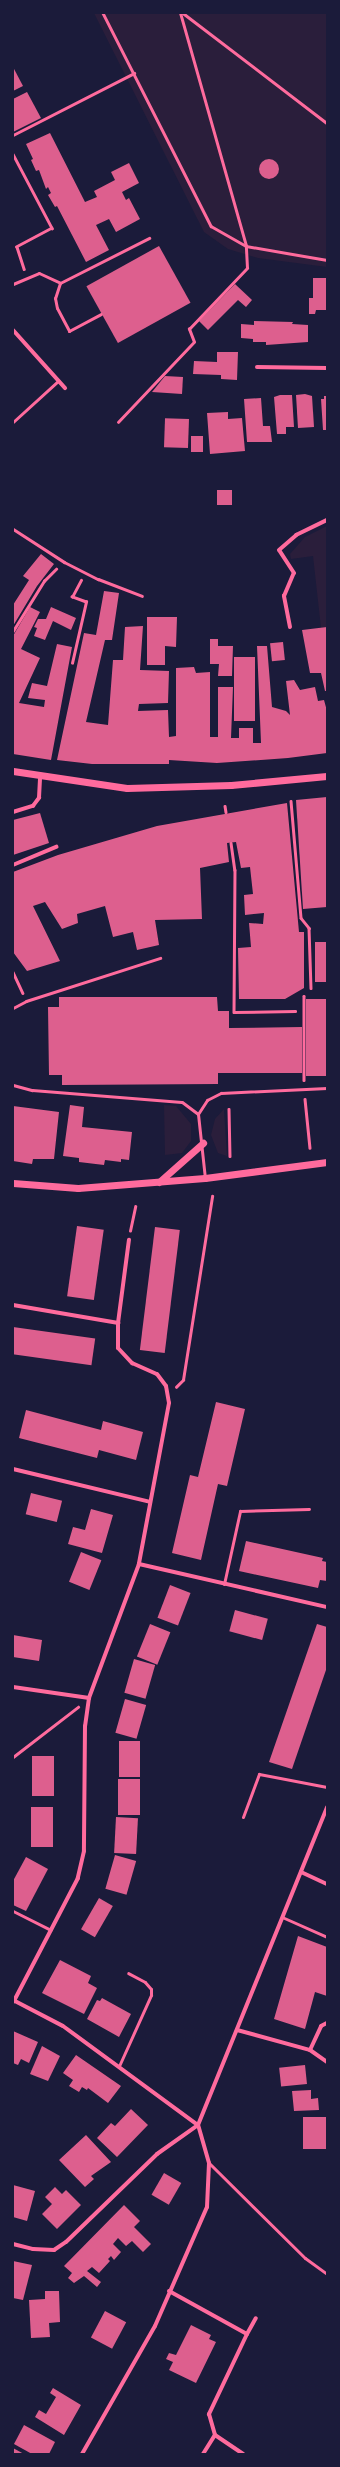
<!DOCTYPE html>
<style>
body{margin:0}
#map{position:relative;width:340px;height:2467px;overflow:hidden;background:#1b1b3a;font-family:Mulish,sans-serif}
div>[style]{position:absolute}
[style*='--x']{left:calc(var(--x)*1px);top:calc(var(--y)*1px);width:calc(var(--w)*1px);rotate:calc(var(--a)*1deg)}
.green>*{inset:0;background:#2a1e3b}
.building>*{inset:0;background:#dd5f8e;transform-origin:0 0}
.round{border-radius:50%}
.path>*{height:2.5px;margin:-1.25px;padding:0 1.25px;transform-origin:1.25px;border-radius:1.25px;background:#ff6b9d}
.service>*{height:3px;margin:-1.5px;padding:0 1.5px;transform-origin:1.5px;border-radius:1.5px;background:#ff6b9d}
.pedestrian>*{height:3.5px;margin:-1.75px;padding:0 1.75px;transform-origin:1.75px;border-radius:1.75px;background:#ff6b9d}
.minor>*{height:4px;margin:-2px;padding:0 2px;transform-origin:2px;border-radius:2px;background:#ff6b9d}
.tertiary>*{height:7px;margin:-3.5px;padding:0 3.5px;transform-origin:3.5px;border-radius:3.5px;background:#ff6b9d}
span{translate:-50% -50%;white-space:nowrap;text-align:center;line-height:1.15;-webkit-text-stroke:3px #1b1b3a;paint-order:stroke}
.frame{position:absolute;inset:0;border:14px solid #1b1b3a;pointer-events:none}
</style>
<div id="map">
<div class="green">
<div style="clip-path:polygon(94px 13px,327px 13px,327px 267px,258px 258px,228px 249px,204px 232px)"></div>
<div style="clip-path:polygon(327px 526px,327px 627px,321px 628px,313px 556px,291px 559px,290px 554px,305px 537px)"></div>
<div style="clip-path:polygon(164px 1105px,176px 1106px,191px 1124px,191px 1141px,182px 1153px,165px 1155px)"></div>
<div style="clip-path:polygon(224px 1109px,224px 1110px,227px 1156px,218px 1153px,211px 1135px,215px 1119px)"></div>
</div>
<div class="building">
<div style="clip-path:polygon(13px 67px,23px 86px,13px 91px)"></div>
<div style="clip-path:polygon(27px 92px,41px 118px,13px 132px,13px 99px)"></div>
<div style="clip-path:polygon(50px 133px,85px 202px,97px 197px,94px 191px,115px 180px,111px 172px,129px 163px,139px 183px,122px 192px,126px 200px,129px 198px,140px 219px,116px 232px,109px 219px,96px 225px,109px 250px,86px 262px,57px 206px,55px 207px,48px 195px,51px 193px,48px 187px,46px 189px,39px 170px,36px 171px,31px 160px,33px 159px,26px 144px)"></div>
<div class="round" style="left:259px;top:159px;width:20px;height:20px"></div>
<div style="left:159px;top:246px;width:65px;height:83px;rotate:61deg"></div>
<div style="clip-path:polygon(313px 278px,327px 278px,327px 310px,316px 310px,315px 314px,309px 314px,309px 298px,313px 298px)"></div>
<div style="clip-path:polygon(235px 284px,252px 300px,246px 307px,238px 300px,208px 330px,199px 321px)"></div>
<div style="clip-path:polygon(254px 321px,293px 322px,292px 324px,308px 325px,308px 342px,266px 345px,266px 342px,253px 342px,253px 339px,241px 338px,241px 324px,254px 325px)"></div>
<div style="clip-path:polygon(217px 352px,238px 352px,237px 380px,221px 379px,221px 375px,193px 374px,194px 361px,217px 362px)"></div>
<div style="clip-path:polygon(165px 376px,183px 377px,182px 394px,152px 392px)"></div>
<div style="clip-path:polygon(305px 394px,312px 396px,314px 427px,298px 428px,296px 395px)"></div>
<div style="clip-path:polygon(280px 395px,292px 395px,294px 427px,286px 427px,286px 434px,277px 434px,274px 397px)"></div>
<div style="clip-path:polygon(324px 396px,327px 396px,327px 430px,323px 430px,321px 399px,324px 399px)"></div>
<div style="clip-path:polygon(261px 398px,263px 426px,270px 426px,272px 442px,247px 442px,244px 399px)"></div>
<div style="clip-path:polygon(228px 412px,228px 419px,242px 418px,245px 451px,210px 454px,207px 413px)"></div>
<div style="left:189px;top:419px;width:29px;height:24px;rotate:92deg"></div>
<div style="left:191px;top:436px;width:12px;height:16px"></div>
<div style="left:232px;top:490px;width:15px;height:15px;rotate:90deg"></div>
<div style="clip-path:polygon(41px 554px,54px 564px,37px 586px,13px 626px,13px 605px,29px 580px,23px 576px)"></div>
<div style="clip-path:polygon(104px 591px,119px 593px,112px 640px,105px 640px,86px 722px,108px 725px,113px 660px,123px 660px,125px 627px,143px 626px,140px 670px,169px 671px,168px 703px,139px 704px,138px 711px,168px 710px,169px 737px,176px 736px,176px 668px,194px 667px,196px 673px,210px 672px,210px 737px,218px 737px,218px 687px,233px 687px,231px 738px,239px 738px,239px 728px,253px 728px,253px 743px,261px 743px,257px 646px,267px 646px,272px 707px,286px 711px,290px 715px,286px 681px,294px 680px,300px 690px,315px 687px,318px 701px,324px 700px,327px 711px,327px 753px,288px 758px,217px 763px,169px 760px,169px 764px,92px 764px,57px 760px,84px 633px,96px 635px)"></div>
<div style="clip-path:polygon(30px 607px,40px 612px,21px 649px,40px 658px,19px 703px,44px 707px,45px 700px,28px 698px,32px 683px,47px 686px,57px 644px,72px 647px,51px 760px,13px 754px,13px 636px)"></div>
<div style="clip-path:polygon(51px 607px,76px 618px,71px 630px,53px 621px,45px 640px,34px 636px,37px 628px,34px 627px,38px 619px,46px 619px)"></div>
<div style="clip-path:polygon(147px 617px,177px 617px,176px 647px,165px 646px,165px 665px,147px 665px)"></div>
<div style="clip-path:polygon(327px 627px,327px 691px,325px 691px,321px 673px,310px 673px,302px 630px)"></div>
<div style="clip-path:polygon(210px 639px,218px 639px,218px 646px,233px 646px,232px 676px,218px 676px,219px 664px,210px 664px)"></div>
<div style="left:283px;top:642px;width:18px;height:13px;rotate:84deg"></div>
<div style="left:234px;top:657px;width:21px;height:64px"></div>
<div style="clip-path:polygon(327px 797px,327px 907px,303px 909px,296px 800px)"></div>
<div style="clip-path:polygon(287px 803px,299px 932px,304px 932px,304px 988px,285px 999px,239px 999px,238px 948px,251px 947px,249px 923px,263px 924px,264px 913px,245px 915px,244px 895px,253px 894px,250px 867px,241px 868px,236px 842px,227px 843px,229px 862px,200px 868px,202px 919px,155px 920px,159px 945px,137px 950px,133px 932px,113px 937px,105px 906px,77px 914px,78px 923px,62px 929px,45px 902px,33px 906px,60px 961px,27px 971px,13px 952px,13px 872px,58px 855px,157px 826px)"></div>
<div style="clip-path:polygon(40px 813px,49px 843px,13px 855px,13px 820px)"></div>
<div style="left:315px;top:942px;width:12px;height:40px"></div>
<div style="clip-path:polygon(59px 997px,217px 997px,218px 1011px,229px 1011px,229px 1028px,302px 1027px,302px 1073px,218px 1073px,218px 1084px,62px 1085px,62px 1075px,49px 1075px,48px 1007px,59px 1007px)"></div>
<div style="left:306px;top:999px;width:21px;height:77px"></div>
<div style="clip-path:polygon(70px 1105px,84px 1107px,82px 1127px,132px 1132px,129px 1160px,121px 1159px,121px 1162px,105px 1160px,104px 1165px,79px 1162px,79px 1158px,63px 1156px)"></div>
<div style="clip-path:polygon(13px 1106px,59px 1112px,54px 1159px,33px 1159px,32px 1164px,13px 1161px)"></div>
<div style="left:77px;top:1226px;width:27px;height:71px;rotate:8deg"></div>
<div style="left:155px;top:1227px;width:25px;height:124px;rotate:7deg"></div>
<div style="left:13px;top:1327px;width:83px;height:27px;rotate:8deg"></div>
<div style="clip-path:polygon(216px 1402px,245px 1409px,227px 1486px,218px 1484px,201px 1560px,172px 1553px,190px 1475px,198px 1477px)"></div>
<div style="clip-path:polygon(26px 1410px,101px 1430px,103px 1421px,143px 1432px,136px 1460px,99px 1450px,97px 1458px,19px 1438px)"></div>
<div style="left:31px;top:1493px;width:32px;height:22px;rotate:14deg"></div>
<div style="clip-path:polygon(91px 1509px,113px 1515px,102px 1553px,68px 1544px,73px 1527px,85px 1530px)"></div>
<div style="clip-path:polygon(246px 1541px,323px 1558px,322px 1561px,327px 1562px,327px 1581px,320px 1580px,318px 1588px,239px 1571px)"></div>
<div style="left:81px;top:1552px;width:22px;height:32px;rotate:22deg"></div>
<div style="left:170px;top:1585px;width:22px;height:35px;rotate:21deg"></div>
<div style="left:235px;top:1610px;width:34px;height:22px;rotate:15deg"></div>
<div style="left:150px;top:1624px;width:22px;height:35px;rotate:22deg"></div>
<div style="clip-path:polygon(317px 1624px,327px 1627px,327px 1667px,292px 1769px,269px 1762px)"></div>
<div style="clip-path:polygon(13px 1635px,42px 1640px,39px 1661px,13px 1657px)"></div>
<div style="left:134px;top:1659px;width:22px;height:35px;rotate:16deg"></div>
<div style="left:125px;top:1699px;width:22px;height:35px;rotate:16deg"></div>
<div style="left:119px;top:1741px;width:21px;height:36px"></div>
<div style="left:32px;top:1756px;width:22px;height:40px"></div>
<div style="left:118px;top:1779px;width:22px;height:36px"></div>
<div style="left:31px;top:1807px;width:22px;height:40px"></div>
<div style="left:116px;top:1817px;width:22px;height:36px;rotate:3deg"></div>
<div style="left:115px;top:1855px;width:22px;height:35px;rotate:16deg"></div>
<div style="clip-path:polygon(26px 1857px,48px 1869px,26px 1911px,13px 1905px,13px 1881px)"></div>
<div style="left:99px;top:1898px;width:16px;height:36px;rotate:30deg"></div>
<div style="clip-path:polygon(298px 1936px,327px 1947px,327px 1996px,315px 1992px,305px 2029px,274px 2019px)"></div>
<div style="clip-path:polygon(60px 1960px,91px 1976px,88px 1983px,97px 1988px,84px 2014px,42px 1993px)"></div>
<div style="clip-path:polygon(102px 1998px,131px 2014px,119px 2037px,87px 2019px,97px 2000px,100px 2001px)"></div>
<div style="clip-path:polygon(13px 2031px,38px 2042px,29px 2063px,21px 2059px,18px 2065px,13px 2063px)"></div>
<div style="clip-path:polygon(42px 2046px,60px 2056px,48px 2081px,30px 2074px)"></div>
<div style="clip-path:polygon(76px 2055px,121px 2086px,108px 2103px,88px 2088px,87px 2090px,82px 2087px,79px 2092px,69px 2086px,73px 2080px,63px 2073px)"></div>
<div style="left:305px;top:2065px;width:19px;height:26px;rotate:84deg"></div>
<div style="clip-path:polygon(311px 2090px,311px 2099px,318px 2098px,319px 2110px,294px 2111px,292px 2091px)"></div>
<div style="clip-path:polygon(131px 2109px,148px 2125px,117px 2157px,97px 2138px,111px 2123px,115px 2126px)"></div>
<div style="left:327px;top:2117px;width:32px;height:24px;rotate:90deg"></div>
<div style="clip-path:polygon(86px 2135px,111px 2162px,91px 2176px,94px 2179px,85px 2187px,59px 2160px)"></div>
<div style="left:164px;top:2173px;width:20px;height:25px;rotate:30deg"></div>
<div style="clip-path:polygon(13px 2185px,35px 2191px,27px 2221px,13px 2217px)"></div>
<div style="clip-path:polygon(55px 2187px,62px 2194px,66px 2190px,81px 2205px,57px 2229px,42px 2214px,52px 2204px,45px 2197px)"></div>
<div style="clip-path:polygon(124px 2205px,140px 2221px,134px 2227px,151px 2244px,143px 2252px,132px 2241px,126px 2246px,118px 2238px,113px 2244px,121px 2252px,114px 2260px,111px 2256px,108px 2259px,110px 2261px,99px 2273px,92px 2267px,87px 2271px,101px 2282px,97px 2287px,84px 2276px,74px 2283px,68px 2278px,72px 2273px,64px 2266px)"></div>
<div style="clip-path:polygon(13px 2261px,32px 2265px,23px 2300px,13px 2298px)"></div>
<div style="clip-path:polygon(45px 2291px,59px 2291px,60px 2322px,49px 2323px,50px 2337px,31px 2338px,29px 2300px,45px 2299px)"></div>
<div style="left:105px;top:2311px;width:24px;height:30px;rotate:28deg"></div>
<div style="clip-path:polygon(191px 2325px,211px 2335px,209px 2339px,216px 2342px,196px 2383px,169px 2370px,173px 2362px,166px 2359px,169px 2353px,176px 2355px)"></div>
<div style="clip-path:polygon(53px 2388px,81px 2405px,64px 2435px,35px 2417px,39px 2410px,46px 2414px,56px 2397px,50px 2393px)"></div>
<div style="clip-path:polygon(24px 2425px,55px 2442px,49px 2454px,32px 2454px,14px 2444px)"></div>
<div style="clip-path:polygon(13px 2448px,24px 2454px,13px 2454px)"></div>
</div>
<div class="path">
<div style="--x:103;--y:13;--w:239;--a:63.1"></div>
<div style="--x:211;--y:226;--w:40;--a:29.7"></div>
<div style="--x:246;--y:246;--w:82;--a:9.8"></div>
<div style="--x:183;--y:13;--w:181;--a:37.4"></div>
<div style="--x:13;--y:135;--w:136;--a:-27.1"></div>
<div style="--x:13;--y:154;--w:84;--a:62.2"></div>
<div style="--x:52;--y:228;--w:40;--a:152"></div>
<div style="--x:17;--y:247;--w:23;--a:72"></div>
<div style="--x:118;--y:422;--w:110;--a:-46.5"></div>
<div style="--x:194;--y:342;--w:14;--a:-111"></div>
<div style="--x:189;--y:329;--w:84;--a:-46.4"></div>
<div style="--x:247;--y:268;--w:22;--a:-93"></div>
<div style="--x:246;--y:246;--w:242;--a:-105.8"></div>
<div style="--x:13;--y:631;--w:59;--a:-58.2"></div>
<div style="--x:44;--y:581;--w:17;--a:-45"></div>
<div style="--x:72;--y:663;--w:63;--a:-77.1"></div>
<div style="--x:86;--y:602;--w:15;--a:-160"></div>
<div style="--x:72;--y:597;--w:19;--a:-62"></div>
<div style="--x:291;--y:801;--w:117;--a:85.1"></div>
<div style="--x:301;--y:918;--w:13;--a:51"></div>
<div style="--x:309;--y:928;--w:60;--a:88.1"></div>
<div style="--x:225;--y:806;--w:6;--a:81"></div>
<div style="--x:231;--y:843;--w:27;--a:82"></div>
<div style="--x:235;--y:870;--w:142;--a:90.4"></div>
<div style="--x:234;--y:1012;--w:61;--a:-0.9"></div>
<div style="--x:13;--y:972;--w:23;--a:65"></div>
<div style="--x:304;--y:996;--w:84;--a:90"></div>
<div style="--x:305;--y:1099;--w:49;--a:84.2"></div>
<div style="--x:229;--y:1109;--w:47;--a:88.8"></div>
<div style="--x:130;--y:1231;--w:25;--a:-78"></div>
<div style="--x:176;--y:1387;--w:10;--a:-45"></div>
<div style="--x:183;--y:1380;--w:186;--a:-81"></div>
<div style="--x:13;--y:1757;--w:82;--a:-37.6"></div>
</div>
<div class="service">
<div style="--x:60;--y:283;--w:16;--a:108"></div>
<div style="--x:55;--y:298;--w:10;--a:79"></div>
<div style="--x:57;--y:308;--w:26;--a:62"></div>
<div style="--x:69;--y:331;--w:36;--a:-28"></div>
<div style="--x:13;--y:284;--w:28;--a:-23"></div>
<div style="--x:39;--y:273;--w:23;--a:25"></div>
<div style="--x:60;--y:283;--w:100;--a:-26.8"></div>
<div style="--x:13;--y:422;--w:61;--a:-42.3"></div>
<div style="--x:13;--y:529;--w:61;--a:32.9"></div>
<div style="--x:64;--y:562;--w:38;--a:27"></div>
<div style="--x:98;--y:579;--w:47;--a:21.1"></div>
<div style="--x:13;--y:1008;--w:15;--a:-28"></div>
<div style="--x:26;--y:1001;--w:141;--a:-17.8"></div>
<div style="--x:13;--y:1085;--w:20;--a:15"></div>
<div style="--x:32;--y:1090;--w:150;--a:4.6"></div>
<div style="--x:182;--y:1102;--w:20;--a:37"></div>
<div style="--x:198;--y:1114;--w:64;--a:83.8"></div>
<div style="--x:198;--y:1114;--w:17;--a:-57"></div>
<div style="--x:207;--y:1100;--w:16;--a:-27"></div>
<div style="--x:221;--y:1093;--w:106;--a:-2.7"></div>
<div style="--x:224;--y:1584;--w:75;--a:-77.6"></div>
<div style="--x:240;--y:1511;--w:69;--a:-1.7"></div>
<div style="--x:243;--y:1817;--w:46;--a:-69.6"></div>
<div style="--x:259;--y:1774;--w:69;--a:10.8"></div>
<div style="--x:13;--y:1911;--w:42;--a:26.6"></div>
<div style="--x:282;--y:1917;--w:49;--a:24"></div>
<div style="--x:119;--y:2066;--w:78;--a:-65.7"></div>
<div style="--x:151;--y:1995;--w:6;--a:-90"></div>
<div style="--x:151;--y:1989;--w:9;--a:-131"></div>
<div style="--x:145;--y:1982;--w:19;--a:-152"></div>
<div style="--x:209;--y:2163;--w:135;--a:44.7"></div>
<div style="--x:305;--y:2258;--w:27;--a:36"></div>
</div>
<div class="pedestrian">
<div style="--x:13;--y:812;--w:21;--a:-17"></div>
<div style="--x:33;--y:806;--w:10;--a:-53"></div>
<div style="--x:39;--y:798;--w:22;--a:-87"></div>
<div style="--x:13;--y:865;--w:47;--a:-22.7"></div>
</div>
<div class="minor">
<div style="--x:13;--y:330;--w:78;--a:48.1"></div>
<div style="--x:257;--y:367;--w:70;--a:0.8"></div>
<div style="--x:290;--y:627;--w:32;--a:-101"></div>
<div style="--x:284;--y:596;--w:25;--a:-67"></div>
<div style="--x:294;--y:573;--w:27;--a:-123"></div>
<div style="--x:279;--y:550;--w:23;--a:-41"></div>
<div style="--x:296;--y:535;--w:34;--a:-26"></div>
<div style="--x:13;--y:1305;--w:107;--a:9.7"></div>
<div style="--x:118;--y:1323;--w:25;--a:90"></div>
<div style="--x:118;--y:1348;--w:21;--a:47"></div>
<div style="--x:132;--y:1363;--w:27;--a:24"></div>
<div style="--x:157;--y:1374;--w:15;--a:53"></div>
<div style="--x:166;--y:1386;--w:17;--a:80"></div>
<div style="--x:169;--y:1403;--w:164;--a:100.6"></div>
<div style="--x:139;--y:1564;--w:143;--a:110.5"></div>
<div style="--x:89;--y:1698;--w:28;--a:98"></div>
<div style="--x:85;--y:1726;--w:125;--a:90.5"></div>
<div style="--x:84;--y:1851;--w:28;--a:103"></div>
<div style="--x:78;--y:1878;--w:139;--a:117.5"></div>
<div style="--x:118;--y:1323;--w:84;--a:-82.5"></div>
<div style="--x:13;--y:1469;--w:141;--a:13.5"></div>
<div style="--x:139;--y:1564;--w:193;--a:12.9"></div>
<div style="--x:13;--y:1687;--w:77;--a:8.2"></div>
<div style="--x:301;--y:1872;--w:29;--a:25"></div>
<div style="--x:13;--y:2000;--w:56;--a:27.5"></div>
<div style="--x:63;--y:2026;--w:167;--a:36.3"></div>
<div style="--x:237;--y:2030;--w:76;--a:15.3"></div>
<div style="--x:310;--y:2050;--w:21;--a:35"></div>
<div style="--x:310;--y:2050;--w:26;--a:-65"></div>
<div style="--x:321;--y:2026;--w:7;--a:-27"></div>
<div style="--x:198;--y:2125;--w:343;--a:-67.9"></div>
<div style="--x:13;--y:2244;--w:21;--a:14"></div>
<div style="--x:33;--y:2249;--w:21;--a:3"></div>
<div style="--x:54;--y:2250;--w:14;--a:-34"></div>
<div style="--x:66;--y:2242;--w:127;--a:-44"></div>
<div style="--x:157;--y:2154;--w:50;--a:-35.3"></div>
<div style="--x:169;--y:2291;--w:89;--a:28.9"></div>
<div style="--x:247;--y:2334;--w:89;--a:115.4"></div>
<div style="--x:209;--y:2414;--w:22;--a:74"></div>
<div style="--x:215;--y:2435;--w:34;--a:34"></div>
<div style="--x:247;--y:2334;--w:18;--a:-61"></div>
<div style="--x:82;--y:2454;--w:147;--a:-60.3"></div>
<div style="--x:155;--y:2326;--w:130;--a:-66.4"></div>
<div style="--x:207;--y:2207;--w:44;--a:-87.4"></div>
<div style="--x:209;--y:2163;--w:40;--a:-106"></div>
<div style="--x:203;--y:2454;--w:22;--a:-58"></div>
</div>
<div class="tertiary">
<div style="--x:13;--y:771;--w:115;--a:8.5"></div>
<div style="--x:127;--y:788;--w:104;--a:-1.7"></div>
<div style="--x:231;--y:785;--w:96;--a:-5.4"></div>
<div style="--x:159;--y:1182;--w:59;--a:-41.6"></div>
<div style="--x:13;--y:1183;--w:65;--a:4.4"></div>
<div style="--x:78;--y:1188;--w:127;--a:-4.5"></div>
<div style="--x:205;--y:1178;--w:123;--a:-7.5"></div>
</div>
<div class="frame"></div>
</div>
